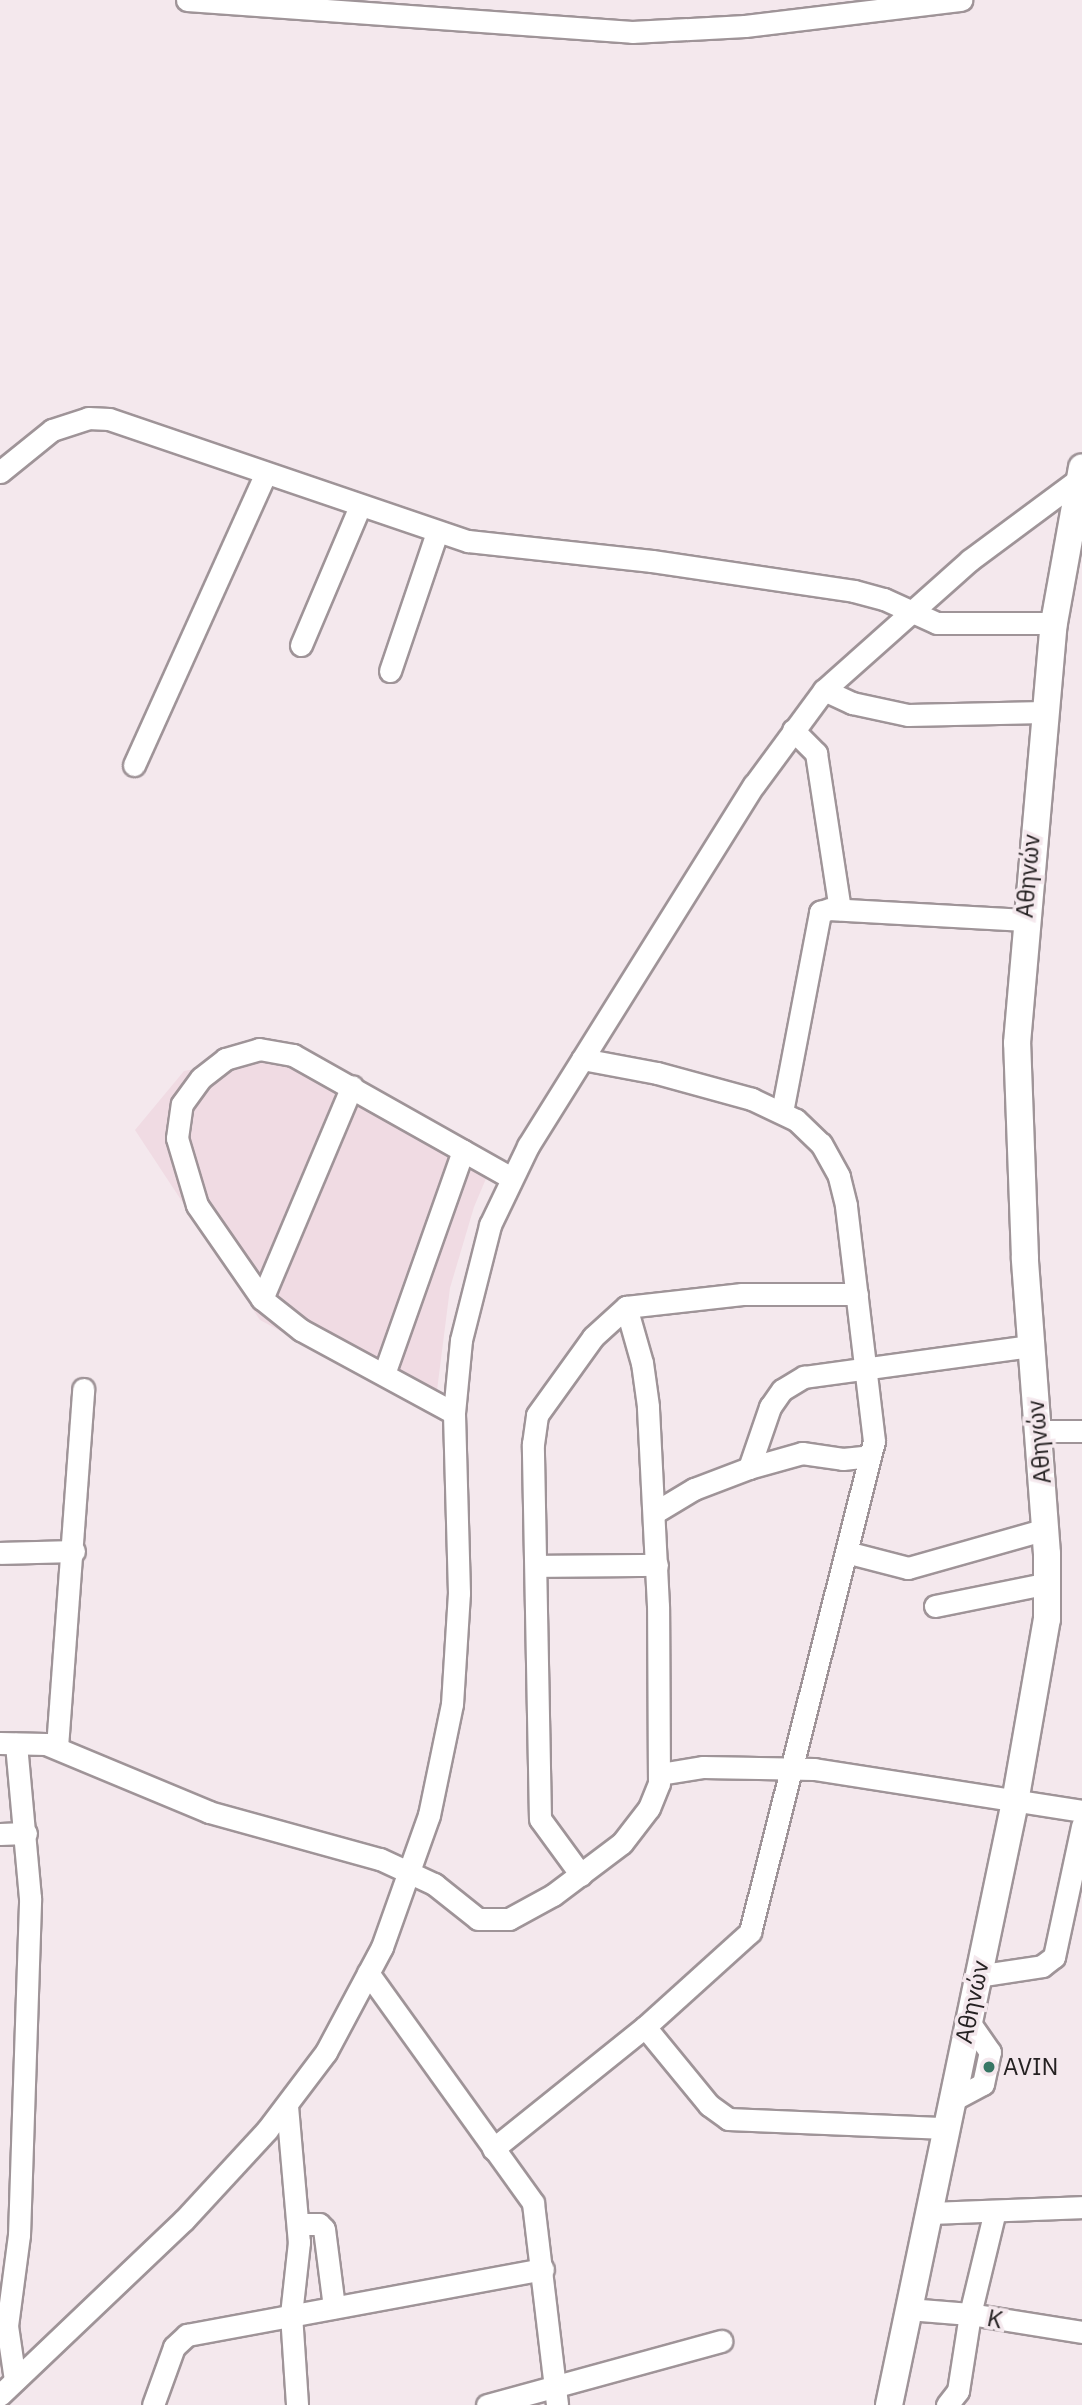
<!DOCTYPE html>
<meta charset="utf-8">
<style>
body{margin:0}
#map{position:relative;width:1082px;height:2405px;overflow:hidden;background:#f4e8ed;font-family:"IBM Plex Sans",sans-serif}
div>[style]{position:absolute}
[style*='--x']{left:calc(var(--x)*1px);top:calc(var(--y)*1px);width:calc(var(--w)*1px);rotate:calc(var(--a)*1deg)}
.built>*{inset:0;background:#f0dbe3}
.roads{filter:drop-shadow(2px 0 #9f9498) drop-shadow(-2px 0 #9f9498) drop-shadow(0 2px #9f9498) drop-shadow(0 -2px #9f9498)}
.minor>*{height:21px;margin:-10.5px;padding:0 10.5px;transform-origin:10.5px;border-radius:10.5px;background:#fff}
.major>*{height:26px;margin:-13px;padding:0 13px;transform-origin:13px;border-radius:13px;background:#fff}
.dots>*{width:19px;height:19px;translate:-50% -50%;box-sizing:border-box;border:4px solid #f4e8ed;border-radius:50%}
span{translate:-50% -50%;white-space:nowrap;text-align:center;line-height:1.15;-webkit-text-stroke:7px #f4e8ed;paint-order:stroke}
.street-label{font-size:24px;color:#252122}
.poi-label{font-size:24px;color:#252122}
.left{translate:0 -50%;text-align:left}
</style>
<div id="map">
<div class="built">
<div style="clip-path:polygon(270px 1038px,367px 1100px,496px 1155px,474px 1207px,450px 1288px,434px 1414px,260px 1320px,135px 1130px,184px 1071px,216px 1065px)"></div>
</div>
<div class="roads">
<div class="minor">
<div style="--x:187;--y:0;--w:446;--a:4.1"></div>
<div style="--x:632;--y:32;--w:113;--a:-3"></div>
<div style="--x:745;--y:26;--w:218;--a:-6.9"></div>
<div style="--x:0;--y:472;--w:67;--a:-38.9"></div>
<div style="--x:52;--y:430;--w:38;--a:-18"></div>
<div style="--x:88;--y:418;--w:21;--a:3"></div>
<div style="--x:109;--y:419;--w:379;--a:18.8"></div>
<div style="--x:468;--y:541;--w:185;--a:6.2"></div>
<div style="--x:652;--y:561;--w:204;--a:8.4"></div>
<div style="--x:854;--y:591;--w:31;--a:15"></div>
<div style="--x:884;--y:599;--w:58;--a:24.4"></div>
<div style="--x:937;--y:623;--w:117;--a:0"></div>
<div style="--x:301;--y:645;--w:151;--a:-67"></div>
<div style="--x:390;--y:671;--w:147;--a:-71.3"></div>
<div style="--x:824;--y:690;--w:31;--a:25"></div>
<div style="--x:852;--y:703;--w:57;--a:12.1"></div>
<div style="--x:908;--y:715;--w:136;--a:-1.3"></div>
<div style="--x:793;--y:730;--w:33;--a:45"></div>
<div style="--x:816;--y:753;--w:158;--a:81.3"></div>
<div style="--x:134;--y:765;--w:320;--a:-65.7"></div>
<div style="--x:782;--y:1112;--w:204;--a:-79.2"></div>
<div style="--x:820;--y:912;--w:10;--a:-17"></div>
<div style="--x:830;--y:909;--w:194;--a:3.2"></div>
<div style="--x:262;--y:1299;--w:231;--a:-67.1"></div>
<div style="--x:384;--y:1374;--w:237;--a:-70.5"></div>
<div style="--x:454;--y:1413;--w:174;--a:-151.5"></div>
<div style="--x:301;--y:1330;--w:50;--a:-141.5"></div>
<div style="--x:262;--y:1299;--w:114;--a:-124.7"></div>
<div style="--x:197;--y:1205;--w:70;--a:-106.6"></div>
<div style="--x:177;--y:1138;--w:34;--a:-82"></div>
<div style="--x:182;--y:1104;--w:32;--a:-54"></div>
<div style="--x:201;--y:1078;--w:31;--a:-38"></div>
<div style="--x:225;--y:1059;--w:35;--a:-16"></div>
<div style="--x:259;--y:1049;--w:35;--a:10"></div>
<div style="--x:293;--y:1055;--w:250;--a:29.4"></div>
<div style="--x:1038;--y:1431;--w:44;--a:0"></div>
<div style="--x:749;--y:1468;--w:55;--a:-15.8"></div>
<div style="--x:802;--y:1453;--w:41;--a:8.3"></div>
<div style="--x:843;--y:1459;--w:27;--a:-6"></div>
<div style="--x:654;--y:1513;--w:47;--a:-31"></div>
<div style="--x:694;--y:1489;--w:59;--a:-20.9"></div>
<div style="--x:749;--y:1468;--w:65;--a:-71"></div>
<div style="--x:770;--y:1407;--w:21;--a:-55"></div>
<div style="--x:782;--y:1390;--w:26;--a:-31"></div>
<div style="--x:804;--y:1377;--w:229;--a:-7.8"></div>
<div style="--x:846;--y:1552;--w:64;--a:14.5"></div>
<div style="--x:908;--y:1568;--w:143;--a:-15.8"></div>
<div style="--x:0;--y:1553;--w:74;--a:-1.5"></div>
<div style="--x:536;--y:1566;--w:121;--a:-0.5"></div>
<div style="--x:935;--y:1606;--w:116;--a:-11.4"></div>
<div style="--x:0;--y:1743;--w:46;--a:1.2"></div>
<div style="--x:46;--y:1744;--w:177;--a:22.6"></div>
<div style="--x:209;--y:1812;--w:177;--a:15.4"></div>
<div style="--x:380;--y:1859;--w:60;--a:24.8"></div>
<div style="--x:434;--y:1884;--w:56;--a:38.5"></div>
<div style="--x:478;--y:1919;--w:31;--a:0"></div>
<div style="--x:509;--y:1919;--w:50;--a:-28.6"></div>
<div style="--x:553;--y:1895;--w:86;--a:-37"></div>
<div style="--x:622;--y:1843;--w:44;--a:-52.4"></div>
<div style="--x:649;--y:1808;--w:27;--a:-68"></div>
<div style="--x:659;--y:1783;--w:177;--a:-90.3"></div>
<div style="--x:658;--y:1606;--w:200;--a:-92.9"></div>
<div style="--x:648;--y:1406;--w:43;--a:-97.9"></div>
<div style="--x:642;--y:1363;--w:58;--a:-105.9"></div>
<div style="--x:57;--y:1747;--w:359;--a:-85.8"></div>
<div style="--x:660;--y:1774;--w:44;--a:-9.2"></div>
<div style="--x:703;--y:1767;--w:111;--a:1"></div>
<div style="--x:814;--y:1769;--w:271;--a:8.9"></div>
<div style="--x:0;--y:1834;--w:26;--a:-2"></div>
<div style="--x:581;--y:1875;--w:69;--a:-126.2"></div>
<div style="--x:540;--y:1819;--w:375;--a:-91.1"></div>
<div style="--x:533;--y:1444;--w:29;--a:-82"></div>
<div style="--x:537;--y:1415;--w:96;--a:-54.3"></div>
<div style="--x:593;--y:1337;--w:45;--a:-42.3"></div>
<div style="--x:626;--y:1307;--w:117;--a:-6.4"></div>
<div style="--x:742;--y:1294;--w:115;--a:0"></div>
<div style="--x:368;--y:1973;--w:283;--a:54.3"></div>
<div style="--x:533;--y:2203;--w:203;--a:83.2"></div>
<div style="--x:977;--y:1976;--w:66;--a:-8.7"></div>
<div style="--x:1042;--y:1966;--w:15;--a:-37"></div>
<div style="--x:1054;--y:1957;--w:134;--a:-77.9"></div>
<div style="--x:645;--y:2027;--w:101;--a:50.6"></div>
<div style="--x:709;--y:2105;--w:24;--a:36"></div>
<div style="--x:728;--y:2119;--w:218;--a:2.4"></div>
<div style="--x:951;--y:2101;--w:36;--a:-28"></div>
<div style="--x:983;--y:2084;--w:33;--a:-78"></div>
<div style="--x:990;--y:2052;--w:38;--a:-125"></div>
<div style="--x:287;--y:2106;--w:137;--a:85"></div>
<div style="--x:299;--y:2242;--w:72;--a:96.3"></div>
<div style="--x:291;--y:2314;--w:91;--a:86.2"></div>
<div style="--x:493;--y:2149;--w:195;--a:-38.8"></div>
<div style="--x:645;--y:2027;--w:142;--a:-42.1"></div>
<div style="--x:750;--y:1932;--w:506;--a:-75.83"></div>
<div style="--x:874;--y:1441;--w:238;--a:-96.8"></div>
<div style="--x:846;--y:1205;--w:30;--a:-104"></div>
<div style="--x:839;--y:1176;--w:37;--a:-119"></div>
<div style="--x:821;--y:1144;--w:35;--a:-136"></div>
<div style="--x:796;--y:1120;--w:49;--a:-154.5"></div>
<div style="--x:752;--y:1099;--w:98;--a:-164.7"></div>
<div style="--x:657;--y:1073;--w:76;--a:-169.4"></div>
<div style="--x:928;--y:2213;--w:154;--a:-2.2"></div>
<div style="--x:299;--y:2224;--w:20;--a:0"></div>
<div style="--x:319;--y:2224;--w:7;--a:45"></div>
<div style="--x:324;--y:2229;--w:79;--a:82.7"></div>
<div style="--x:908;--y:2309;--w:62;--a:4.6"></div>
<div style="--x:970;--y:2314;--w:113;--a:9.1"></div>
<div style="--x:15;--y:2380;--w:55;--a:-98.4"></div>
<div style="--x:7;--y:2326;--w:92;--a:-82.5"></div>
<div style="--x:19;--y:2235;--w:337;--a:-88.1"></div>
<div style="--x:30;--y:1898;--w:155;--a:-95.2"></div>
<div style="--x:0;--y:2395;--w:254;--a:-43.6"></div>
<div style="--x:184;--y:2220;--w:122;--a:-47.3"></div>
<div style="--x:267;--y:2130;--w:98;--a:-52.9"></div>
<div style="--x:326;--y:2052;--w:119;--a:-61.9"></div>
<div style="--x:382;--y:1947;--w:140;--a:-70.4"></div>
<div style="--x:429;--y:1815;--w:113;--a:-78.3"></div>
<div style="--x:452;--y:1704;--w:111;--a:-86.4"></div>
<div style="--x:459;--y:1593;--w:180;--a:-91.6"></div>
<div style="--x:454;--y:1413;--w:73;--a:-84.5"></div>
<div style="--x:461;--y:1340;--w:119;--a:-75.8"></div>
<div style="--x:490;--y:1225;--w:88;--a:-64.3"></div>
<div style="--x:528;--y:1146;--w:426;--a:-58"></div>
<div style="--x:754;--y:785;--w:118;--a:-53.6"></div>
<div style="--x:824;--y:690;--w:195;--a:-41.7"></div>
<div style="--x:970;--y:560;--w:136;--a:-36.6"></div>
<div style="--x:153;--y:2405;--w:62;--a:-70.1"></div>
<div style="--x:174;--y:2347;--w:18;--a:-43"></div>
<div style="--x:187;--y:2335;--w:362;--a:-10.5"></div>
<div style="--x:487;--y:2405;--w:243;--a:-15.3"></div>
<div style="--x:947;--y:2405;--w:18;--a:-52"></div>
<div style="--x:958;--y:2391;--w:78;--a:-81.1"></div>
<div style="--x:970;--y:2314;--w:106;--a:-76.4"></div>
</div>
<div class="major">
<div style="--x:889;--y:2405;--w:616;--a:-78.2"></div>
<div style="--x:1015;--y:1802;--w:186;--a:-80.1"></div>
<div style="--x:1047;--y:1619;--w:65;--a:-90"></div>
<div style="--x:1047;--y:1554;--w:297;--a:-94.3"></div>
<div style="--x:1025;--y:1258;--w:215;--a:-92.1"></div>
<div style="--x:1017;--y:1043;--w:422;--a:-85"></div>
<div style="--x:1054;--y:623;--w:158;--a:-79.8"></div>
</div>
</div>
<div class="dots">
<div style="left:989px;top:2067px;background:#377664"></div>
</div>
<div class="street-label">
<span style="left:1028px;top:876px;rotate:-85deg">Αθηνών</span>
<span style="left:1039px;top:1442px;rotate:-95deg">Αθηνών</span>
<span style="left:972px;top:2002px;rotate:-78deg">Αθηνών</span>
<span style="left:995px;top:2319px;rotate:12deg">Κ</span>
</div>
<div class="poi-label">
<span class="left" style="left:1003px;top:2067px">AVIN</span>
</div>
</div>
